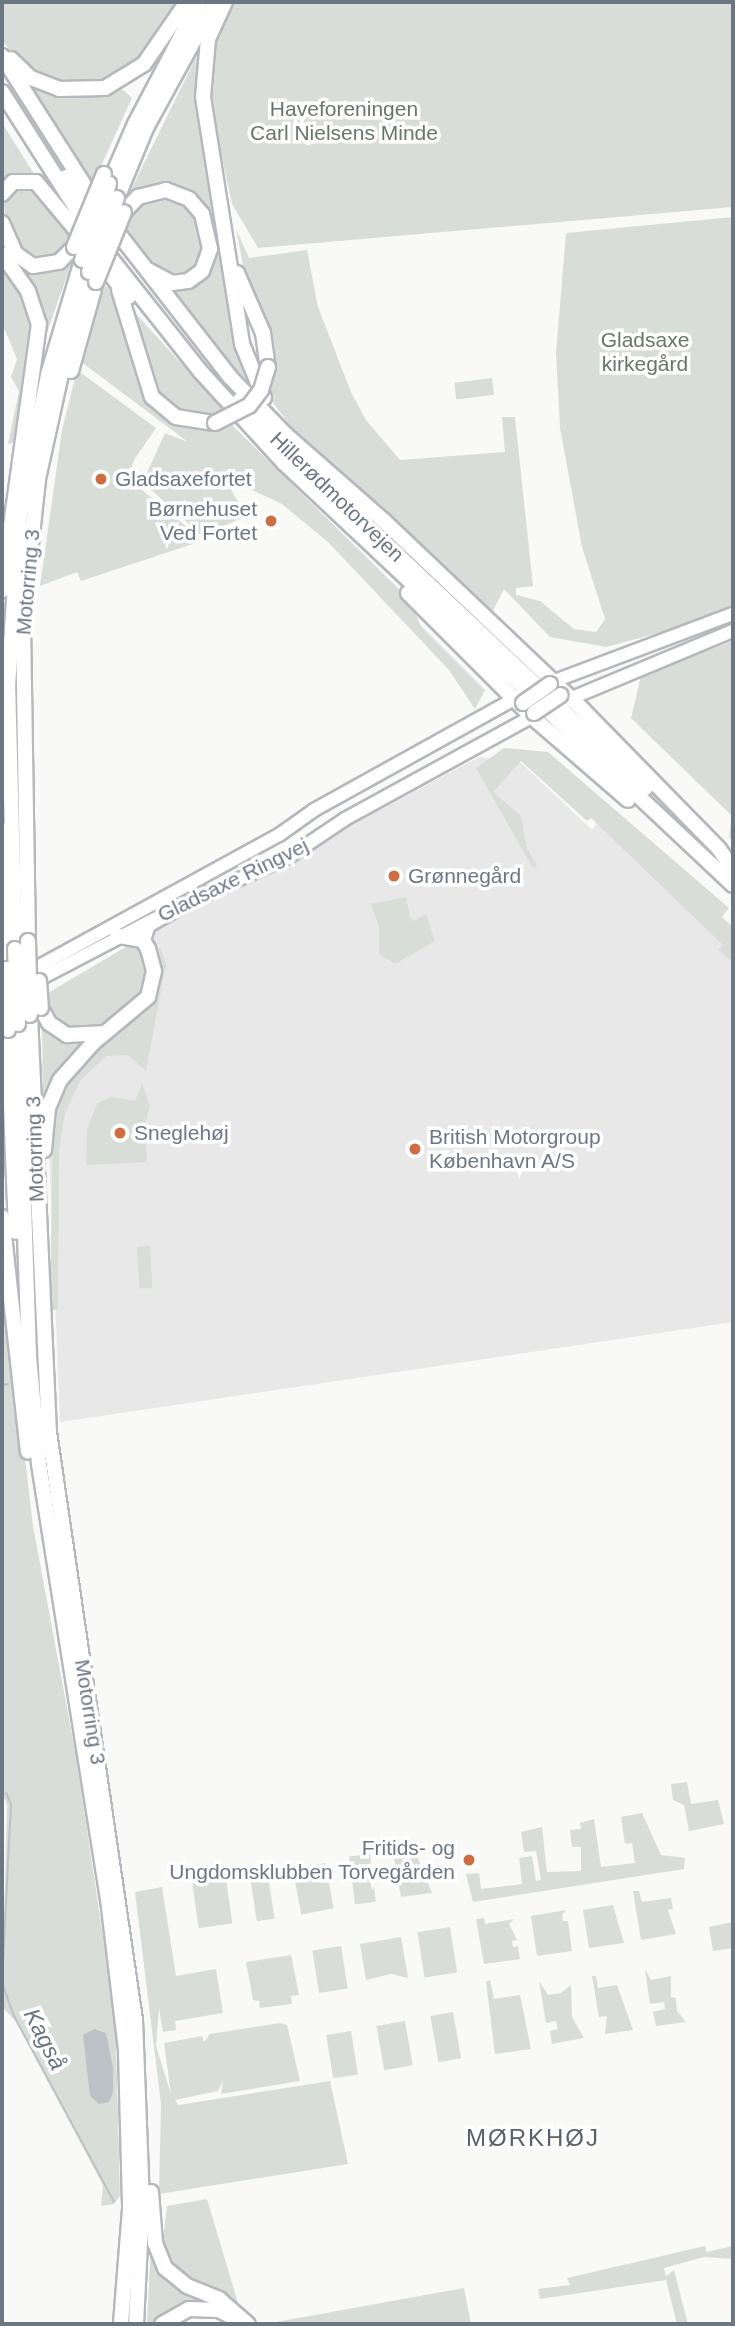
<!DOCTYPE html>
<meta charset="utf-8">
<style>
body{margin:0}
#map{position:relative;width:735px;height:2326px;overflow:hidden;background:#f9f9f7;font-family:Helvetica,sans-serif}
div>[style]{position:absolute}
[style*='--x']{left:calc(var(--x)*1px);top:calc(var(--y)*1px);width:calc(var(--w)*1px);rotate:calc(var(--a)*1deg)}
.built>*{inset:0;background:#e7e8e7}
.green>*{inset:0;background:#d9ddd7;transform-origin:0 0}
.water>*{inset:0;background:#bbc3c8}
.stream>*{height:2px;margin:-1px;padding:0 1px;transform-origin:1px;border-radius:1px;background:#bbc3c8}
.roads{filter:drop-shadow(2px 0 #b5b8bc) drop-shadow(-2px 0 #b5b8bc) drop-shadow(0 2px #b5b8bc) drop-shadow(0 -2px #b5b8bc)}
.major>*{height:12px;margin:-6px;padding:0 6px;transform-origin:6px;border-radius:6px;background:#fff}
.highway>*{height:14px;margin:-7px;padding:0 7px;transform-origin:7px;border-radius:7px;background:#fff}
.bridges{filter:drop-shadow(2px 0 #b5b7bb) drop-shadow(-2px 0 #b5b7bb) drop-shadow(0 2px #b5b7bb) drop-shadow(0 -2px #b5b7bb)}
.highway-bridge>*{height:14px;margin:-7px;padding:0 7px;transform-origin:7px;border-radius:7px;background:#fff}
.dots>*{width:19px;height:19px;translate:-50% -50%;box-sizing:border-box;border:4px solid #fff;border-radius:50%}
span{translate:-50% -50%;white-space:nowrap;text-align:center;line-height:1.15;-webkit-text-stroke:7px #fff;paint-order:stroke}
.park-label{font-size:21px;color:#677766}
.poi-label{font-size:21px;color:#6c7784}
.left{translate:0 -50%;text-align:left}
.right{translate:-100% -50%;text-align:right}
.street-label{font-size:21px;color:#6c7784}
.water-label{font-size:23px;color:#67777f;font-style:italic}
.quarter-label{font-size:24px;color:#59616a;letter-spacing:2px}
.frame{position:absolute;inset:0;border:4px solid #6c7784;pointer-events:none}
</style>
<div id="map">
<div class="built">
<div style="clip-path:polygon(479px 757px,521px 763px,592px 830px,599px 820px,733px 930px,733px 1322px,60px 1422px,49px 1151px,53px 1111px,105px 1040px,148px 1006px,155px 930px)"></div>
</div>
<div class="green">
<div style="clip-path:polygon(2px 2px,180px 2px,135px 64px,100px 84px,59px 87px,21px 65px,2px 40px)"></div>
<div style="clip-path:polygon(233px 2px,733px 2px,733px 207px,258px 248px,232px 204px,212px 112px,209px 69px,215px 34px)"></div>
<div style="clip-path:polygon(206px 37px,200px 65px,256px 391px,253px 397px,158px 283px,181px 286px,214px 249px,206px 210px,192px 193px,125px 202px)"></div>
<div style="clip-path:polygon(20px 76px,114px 91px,121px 88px,132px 98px,91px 188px)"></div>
<div style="clip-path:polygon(2px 123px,36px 177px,2px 193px)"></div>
<div style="clip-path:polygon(11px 187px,39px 188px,73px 234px,59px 256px,44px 262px,26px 258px,5px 223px,4px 195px)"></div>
<div style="clip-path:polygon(172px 195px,198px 213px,205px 263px,181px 279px,152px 270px,121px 231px,131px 206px,142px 198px)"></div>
<div style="clip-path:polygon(733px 217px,733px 606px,670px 630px,606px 647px,550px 637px,504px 589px,490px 616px,299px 438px,266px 393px,272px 380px,273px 347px,246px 280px,236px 229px,249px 258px,307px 250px,318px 307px,351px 392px,366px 420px,400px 460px,505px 452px,502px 417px,515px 417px,533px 586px,516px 588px,516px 595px,540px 601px,574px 629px,596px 632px,605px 619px,582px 547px,560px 428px,556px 353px,566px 233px)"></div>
<div style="clip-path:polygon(2px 233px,25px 265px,74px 256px,45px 338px,37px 303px)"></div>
<div style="clip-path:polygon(2px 262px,28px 301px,35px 325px,27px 388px,14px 443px,8px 444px,19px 391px,11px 377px,17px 359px,2px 323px)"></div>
<div style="clip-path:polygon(103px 284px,112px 290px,125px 314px,139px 381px,154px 407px,183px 425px,200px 429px,232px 425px,409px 599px,421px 626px,485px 690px,475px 709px,449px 670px,329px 543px,282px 504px,233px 481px,228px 484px,246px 516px,202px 536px,147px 486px,146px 475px,165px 433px,188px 442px,80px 361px)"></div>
<div style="clip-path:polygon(129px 306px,228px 415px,190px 420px,155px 399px)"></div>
<div style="clip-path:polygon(77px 370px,156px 428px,134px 460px,126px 485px,141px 489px,188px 528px,196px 543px,81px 581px,77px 572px,40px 586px,62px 430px)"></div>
<div style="left:492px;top:378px;width:17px;height:38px;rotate:83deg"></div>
<div style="clip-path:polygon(733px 641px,733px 842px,729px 837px,732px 816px,631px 718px,641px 676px)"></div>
<div style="clip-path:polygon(504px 748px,548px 752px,729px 908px,722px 917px,733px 927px,733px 962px,718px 950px,723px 945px,591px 818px,587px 821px,521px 761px,493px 792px,521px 816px,526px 846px,537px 866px,532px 867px,476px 768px)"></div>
<div style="clip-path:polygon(406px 897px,410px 917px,414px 921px,426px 914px,435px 941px,395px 964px,379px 954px,379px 926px,371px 904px)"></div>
<div style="clip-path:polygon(136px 941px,147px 963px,148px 984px,141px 997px,104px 1027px,69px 1030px,54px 1019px,46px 994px)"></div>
<div style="clip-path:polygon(160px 947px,166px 964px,146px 1071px,128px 1055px,106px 1056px,80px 1081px,65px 1113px,59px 1150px,58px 1309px,50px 1311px,53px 1111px,62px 1087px,83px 1058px,148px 1006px,154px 950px)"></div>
<div style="clip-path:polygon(42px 1019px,66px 1040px,88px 1042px,43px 1121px)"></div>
<div style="clip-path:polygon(142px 1084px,150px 1106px,145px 1124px,147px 1162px,86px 1165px,87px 1129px,97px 1104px,110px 1097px,135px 1101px)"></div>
<div style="left:150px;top:1246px;width:42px;height:13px;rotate:87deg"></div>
<div style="clip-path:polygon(2px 1264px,33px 1526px,76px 1756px,109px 1977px,116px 2040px,120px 2196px,114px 2204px,101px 2206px,103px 2185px,16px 2022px,2px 2006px,7px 1804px,2px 1794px)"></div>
<div style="clip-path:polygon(687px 1782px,691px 1804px,718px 1800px,724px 1824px,689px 1831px,684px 1805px,673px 1800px,671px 1784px)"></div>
<div style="clip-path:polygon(642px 1813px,661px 1855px,685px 1858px,684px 1869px,473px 1902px,466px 1874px,479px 1873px,481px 1889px,522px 1884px,519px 1858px,532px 1856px,536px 1881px,541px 1880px,536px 1851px,524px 1852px,521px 1832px,542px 1827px,547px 1872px,581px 1871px,581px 1847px,572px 1847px,570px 1830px,581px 1829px,580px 1823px,594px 1819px,601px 1867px,635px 1863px,632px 1843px,625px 1844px,621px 1817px)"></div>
<div style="clip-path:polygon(414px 1849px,432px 1893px,401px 1897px,393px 1852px)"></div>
<div style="left:370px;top:1854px;width:48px;height:21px;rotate:83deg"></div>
<div style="left:325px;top:1863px;width:46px;height:33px;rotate:79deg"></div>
<div style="left:267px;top:1870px;width:49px;height:18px;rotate:81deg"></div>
<div style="left:226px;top:1879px;width:45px;height:34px;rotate:82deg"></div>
<div style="clip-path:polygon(162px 1887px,176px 1976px,216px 1969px,223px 2013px,175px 2021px,176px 2030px,163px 2032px,159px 2008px,156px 2046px,171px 2094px,164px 2043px,202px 2036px,204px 2042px,210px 2034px,280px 2023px,287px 2025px,300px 2081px,221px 2094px,223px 2081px,218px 2091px,175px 2100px,178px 2105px,330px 2081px,348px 2164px,159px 2194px,161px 2104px,135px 1892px)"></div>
<div style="clip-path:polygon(633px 1891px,639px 1891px,642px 1902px,671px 1898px,673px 1909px,668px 1910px,676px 1934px,641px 1940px)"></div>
<div style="clip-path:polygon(613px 1905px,624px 1943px,589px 1948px,583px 1910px)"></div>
<div style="clip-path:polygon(566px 1910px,562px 1915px,563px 1921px,568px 1921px,572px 1951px,537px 1956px,531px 1916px)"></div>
<div style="clip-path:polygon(484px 1918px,485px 1924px,514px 1919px,509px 1924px,517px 1940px,512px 1941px,513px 1947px,518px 1946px,520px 1959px,484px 1964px,476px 1919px)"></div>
<div style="clip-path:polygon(732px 1922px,733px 1948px,713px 1951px,709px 1927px)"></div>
<div style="left:450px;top:1927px;width:46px;height:33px;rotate:81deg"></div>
<div style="clip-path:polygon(401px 1937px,408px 1978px,391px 1974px,366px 1980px,360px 1944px)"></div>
<div style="left:341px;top:1946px;width:43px;height:29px;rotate:81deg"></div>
<div style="clip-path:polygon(291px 1955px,299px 1995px,291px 1996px,292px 2004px,260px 2008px,259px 2001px,253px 2000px,246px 1962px)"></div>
<div style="clip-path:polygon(645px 1969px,651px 1980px,671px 1976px,671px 1997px,676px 1998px,677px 2011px,686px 2022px,656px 2026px,653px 2012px,665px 2009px,664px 2002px,650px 2004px)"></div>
<div style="clip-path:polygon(592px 1976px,596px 1976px,598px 1988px,617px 1985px,633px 2030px,605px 2034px,607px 2016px,599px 2017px)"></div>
<div style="clip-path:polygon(490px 1980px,494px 1999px,520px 1995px,531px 2049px,495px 2054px,486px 1982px)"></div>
<div style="clip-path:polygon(539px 1981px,548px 1995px,561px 1993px,571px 1985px,572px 2017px,584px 2038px,552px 2044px,550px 2031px,558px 2029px,556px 2021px,546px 2023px)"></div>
<div style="left:453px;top:2012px;width:47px;height:23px;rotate:80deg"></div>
<div style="left:405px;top:2021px;width:45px;height:29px;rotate:80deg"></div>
<div style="left:351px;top:2031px;width:44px;height:25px;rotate:81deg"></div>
<div style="clip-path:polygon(207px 2199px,238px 2303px,177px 2272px,162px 2248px,167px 2206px)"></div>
<div style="clip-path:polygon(151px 2242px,157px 2260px,208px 2302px,188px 2303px,169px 2311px,155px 2324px,147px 2324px)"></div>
<div style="clip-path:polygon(705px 2246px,707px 2252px,733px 2246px,733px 2259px,704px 2257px,664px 2268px,666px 2276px,674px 2270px,688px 2324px,677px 2324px,666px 2280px,540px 2299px,538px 2289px,570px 2285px,567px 2278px)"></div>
<div style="clip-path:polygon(464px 2288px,471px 2324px,265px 2324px)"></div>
</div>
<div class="water">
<div style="clip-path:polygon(94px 2029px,106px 2033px,113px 2068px,113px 2093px,109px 2102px,99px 2104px,90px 2096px,83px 2035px)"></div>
</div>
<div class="stream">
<div style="--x:2;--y:1385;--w:6;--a:-9"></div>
<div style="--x:6;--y:1793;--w:12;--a:66"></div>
<div style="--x:11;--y:1804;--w:179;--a:92.9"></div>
<div style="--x:2;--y:1983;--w:35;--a:70"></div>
<div style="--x:14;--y:2016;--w:211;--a:61.7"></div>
</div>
<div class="roads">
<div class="major">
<div style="--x:549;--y:683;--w:197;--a:-20.6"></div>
<div style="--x:567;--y:700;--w:180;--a:-22.6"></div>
<div style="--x:176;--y:908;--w:125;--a:-24.5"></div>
<div style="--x:290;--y:856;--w:66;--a:-33.9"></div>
<div style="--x:345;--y:819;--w:217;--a:-28.7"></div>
<div style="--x:23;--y:975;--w:292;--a:-28.7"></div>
<div style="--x:279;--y:835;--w:43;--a:-35.5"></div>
<div style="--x:314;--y:810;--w:233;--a:-29"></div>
<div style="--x:30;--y:984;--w:142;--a:-27.6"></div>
</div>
<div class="highway">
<div style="--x:225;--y:2;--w:41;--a:114.7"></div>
<div style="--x:208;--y:39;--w:58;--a:94.9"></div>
<div style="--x:203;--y:97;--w:250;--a:81"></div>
<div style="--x:242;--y:344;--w:58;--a:67.8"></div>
<div style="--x:2;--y:56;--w:180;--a:57.5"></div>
<div style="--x:11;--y:59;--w:28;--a:44"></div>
<div style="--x:31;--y:78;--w:30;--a:21"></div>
<div style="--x:59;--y:89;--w:46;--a:-1.2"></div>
<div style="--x:105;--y:88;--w:46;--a:-31.6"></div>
<div style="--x:144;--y:64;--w:75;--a:-55.3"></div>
<div style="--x:2;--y:92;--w:164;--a:57.5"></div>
<div style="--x:66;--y:177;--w:50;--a:55.7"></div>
<div style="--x:109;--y:184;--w:65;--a:-66.6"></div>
<div style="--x:135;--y:124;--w:138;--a:-62.3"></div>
<div style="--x:2;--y:194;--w:16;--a:-47"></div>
<div style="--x:13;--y:182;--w:23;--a:0"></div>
<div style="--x:36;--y:182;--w:78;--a:50.2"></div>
<div style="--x:117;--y:198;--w:76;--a:-67.5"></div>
<div style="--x:146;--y:128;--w:144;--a:-61.3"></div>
<div style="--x:124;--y:212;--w:21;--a:-47"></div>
<div style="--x:138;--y:197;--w:29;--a:-14"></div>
<div style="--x:166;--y:190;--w:25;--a:21"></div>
<div style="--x:189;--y:199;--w:20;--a:49"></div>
<div style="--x:202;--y:214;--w:36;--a:77"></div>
<div style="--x:210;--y:249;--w:23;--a:110"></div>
<div style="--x:202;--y:271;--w:17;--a:144"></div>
<div style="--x:188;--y:281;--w:16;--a:173"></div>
<div style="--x:172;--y:283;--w:26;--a:-152"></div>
<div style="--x:2;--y:223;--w:34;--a:66"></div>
<div style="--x:16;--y:254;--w:21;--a:35"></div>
<div style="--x:33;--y:266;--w:26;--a:-9"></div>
<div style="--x:59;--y:262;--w:21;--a:-45"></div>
<div style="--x:111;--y:224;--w:195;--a:52.1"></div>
<div style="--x:231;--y:378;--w:78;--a:46"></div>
<div style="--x:285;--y:434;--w:132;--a:41.3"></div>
<div style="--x:384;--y:521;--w:274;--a:43.5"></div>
<div style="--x:583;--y:710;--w:194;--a:45.6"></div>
<div style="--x:719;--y:849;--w:25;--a:56"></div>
<div style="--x:101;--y:246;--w:159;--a:51.6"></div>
<div style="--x:200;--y:371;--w:125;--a:47.6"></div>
<div style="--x:284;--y:463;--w:616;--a:43.22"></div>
<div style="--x:2;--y:254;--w:45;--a:54.9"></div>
<div style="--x:28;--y:291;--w:35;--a:72"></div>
<div style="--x:39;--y:324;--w:269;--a:97.9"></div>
<div style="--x:100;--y:261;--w:46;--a:52.1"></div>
<div style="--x:237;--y:273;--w:65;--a:66.6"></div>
<div style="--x:263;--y:333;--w:34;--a:82"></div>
<div style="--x:119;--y:290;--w:112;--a:72.9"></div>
<div style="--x:152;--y:397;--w:31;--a:40"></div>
<div style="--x:176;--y:417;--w:39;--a:9"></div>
<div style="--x:71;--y:371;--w:85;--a:-74.3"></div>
<div style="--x:240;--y:400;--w:81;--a:46.5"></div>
<div style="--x:296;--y:459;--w:480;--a:43.3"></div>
<div style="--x:408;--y:593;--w:174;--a:45"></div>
<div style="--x:531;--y:716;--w:128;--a:40.9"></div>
<div style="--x:2;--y:830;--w:139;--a:88.4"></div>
<div style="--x:143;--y:940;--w:16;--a:-72"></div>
<div style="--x:148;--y:925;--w:40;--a:-29.7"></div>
<div style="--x:28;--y:941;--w:323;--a:-90.9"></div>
<div style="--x:23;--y:618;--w:140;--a:-83.8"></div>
<div style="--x:38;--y:479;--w:144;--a:-77.6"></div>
<div style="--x:69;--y:338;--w:69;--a:-73.1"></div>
<div style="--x:15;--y:949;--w:263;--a:-91.5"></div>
<div style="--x:8;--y:686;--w:172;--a:-86"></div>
<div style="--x:20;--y:514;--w:142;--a:-78.6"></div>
<div style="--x:48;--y:375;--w:120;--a:-73.5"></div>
<div style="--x:41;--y:1008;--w:17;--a:62"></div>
<div style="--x:49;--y:1023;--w:22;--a:34"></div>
<div style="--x:67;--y:1035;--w:34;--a:-3"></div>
<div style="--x:30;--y:1015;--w:417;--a:87.4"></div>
<div style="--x:49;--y:1432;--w:594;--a:81.68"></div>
<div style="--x:135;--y:2020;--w:182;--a:87.8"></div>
<div style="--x:142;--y:2202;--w:122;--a:92.8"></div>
<div style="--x:18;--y:1024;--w:332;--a:88.1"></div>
<div style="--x:29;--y:1356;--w:108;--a:84.7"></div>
<div style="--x:39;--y:1464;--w:440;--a:81"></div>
<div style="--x:108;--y:1899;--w:153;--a:83.2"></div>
<div style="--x:126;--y:2051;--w:158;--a:88.5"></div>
<div style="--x:130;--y:2209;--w:115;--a:94.5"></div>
<div style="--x:8;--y:1030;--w:202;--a:87.7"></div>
<div style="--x:44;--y:1150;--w:42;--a:-84.6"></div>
<div style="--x:48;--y:1108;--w:30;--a:-67"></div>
<div style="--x:60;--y:1080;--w:50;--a:-48.3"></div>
<div style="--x:93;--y:1043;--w:72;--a:-39.9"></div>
<div style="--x:148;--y:997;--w:27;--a:-77"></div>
<div style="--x:154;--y:971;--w:23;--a:-105"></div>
<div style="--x:148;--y:949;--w:10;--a:-119"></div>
<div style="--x:143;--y:940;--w:26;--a:-171"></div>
<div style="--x:2;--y:1217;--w:236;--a:83.7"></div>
<div style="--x:151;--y:2192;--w:51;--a:85.5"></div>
<div style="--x:155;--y:2243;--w:27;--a:68"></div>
<div style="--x:165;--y:2268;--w:28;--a:39"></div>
<div style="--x:187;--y:2286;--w:35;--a:22"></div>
<div style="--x:219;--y:2299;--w:38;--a:41"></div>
<div style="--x:162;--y:2324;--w:31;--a:-29"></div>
<div style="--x:189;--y:2309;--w:30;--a:2"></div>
<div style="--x:219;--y:2310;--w:17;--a:28"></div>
</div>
</div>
<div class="bridges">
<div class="highway-bridge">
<div style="--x:74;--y:247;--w:79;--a:-67.7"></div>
<div style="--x:82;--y:260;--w:81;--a:-70.4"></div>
<div style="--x:89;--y:272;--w:79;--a:-69.3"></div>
<div style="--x:96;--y:282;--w:75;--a:-68.2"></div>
<div style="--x:215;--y:423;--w:38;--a:-27"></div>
<div style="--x:249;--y:406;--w:20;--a:-53"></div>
<div style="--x:261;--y:390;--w:24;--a:-73"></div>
<div style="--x:523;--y:703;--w:33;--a:-35"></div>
<div style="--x:534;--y:713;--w:32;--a:-34"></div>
<div style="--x:28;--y:941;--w:74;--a:88.5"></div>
<div style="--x:15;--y:949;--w:75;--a:87.7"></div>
<div style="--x:6;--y:969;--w:61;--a:88.1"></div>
<div style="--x:39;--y:981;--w:27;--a:86"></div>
</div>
</div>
<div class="dots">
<div style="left:101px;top:479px;background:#ce6d42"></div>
<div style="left:271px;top:521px;background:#ce6d42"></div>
<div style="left:394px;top:876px;background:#ce6d42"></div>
<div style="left:120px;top:1133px;background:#ce6d42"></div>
<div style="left:415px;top:1149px;background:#ce6d42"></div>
<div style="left:469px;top:1860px;background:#ce6d42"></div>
</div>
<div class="park-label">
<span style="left:344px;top:121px">Haveforeningen<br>Carl Nielsens Minde</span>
<span style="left:645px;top:352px">Gladsaxe<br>kirkegård</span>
</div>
<div class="poi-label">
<span class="left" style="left:115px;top:479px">Gladsaxefortet</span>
<span class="right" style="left:257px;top:521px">Børnehuset<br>Ved Fortet</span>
<span class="left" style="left:408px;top:876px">Grønnegård</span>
<span class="left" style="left:134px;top:1133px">Sneglehøj</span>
<span class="left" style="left:429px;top:1149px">British Motorgroup<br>København A/S</span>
<span class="right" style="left:455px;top:1860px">Fritids- og<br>Ungdomsklubben Torvegården</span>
</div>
<div class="street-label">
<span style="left:337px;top:497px;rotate:44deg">Hillerødmotorvejen</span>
<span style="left:28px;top:582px;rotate:-85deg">Motorring 3</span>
<span style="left:233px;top:880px;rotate:-26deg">Gladsaxe Ringvej</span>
<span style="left:35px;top:1149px;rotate:-92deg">Motorring 3</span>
<span style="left:90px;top:1712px;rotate:81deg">Motorring 3</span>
</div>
<div class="water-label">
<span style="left:45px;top:2039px;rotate:63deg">Kagså</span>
</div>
<div class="quarter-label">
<span style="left:533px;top:2138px">MØRKHØJ</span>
</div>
<div class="frame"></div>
</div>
